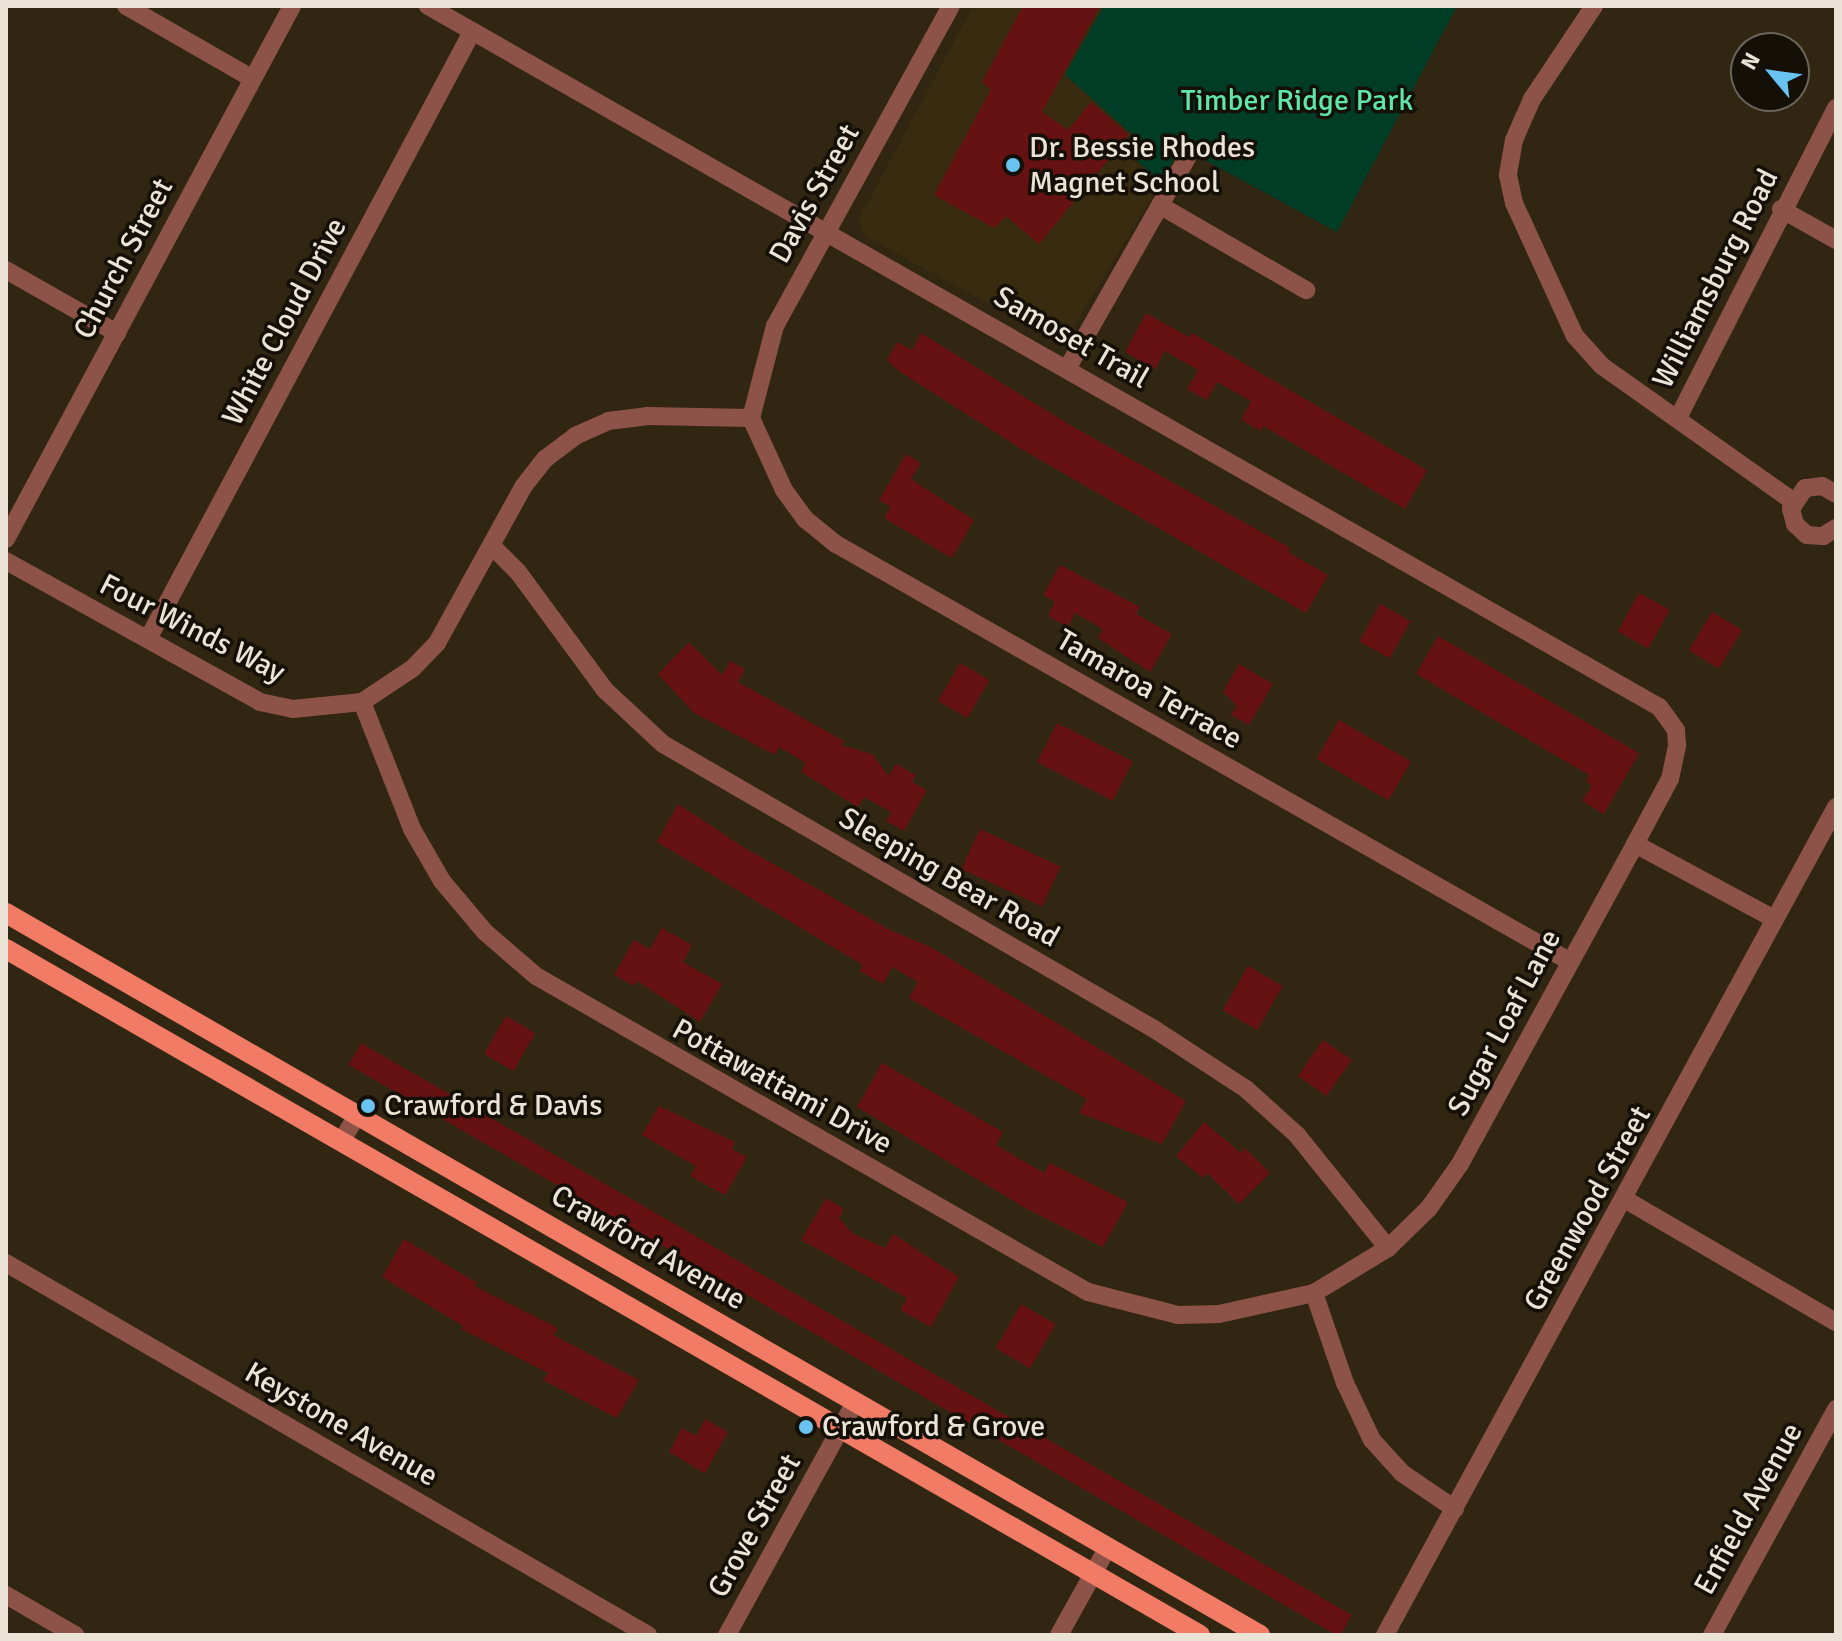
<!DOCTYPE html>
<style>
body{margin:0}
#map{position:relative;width:1842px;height:1641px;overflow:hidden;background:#302611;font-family:Signika,sans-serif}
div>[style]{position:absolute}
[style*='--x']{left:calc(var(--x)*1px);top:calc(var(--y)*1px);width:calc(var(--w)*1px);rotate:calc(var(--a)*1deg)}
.built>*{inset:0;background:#392b0f}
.green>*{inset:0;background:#003d26}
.building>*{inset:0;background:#661212;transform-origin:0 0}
.minor>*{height:18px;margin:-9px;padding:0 9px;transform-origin:9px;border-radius:9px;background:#8d5348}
.major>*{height:20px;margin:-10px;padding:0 10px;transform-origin:10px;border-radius:10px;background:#f27b65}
.dots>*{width:22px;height:22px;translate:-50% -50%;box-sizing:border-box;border:4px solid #140f07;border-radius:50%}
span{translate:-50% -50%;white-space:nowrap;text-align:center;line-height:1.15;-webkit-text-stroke:7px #140f07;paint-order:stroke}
.park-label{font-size:30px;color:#5fe6a9}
.poi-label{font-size:30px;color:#eae3d6}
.left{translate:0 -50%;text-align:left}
.street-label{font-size:30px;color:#eae3d6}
.frame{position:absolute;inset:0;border:8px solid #eae3d6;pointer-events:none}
.north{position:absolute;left:1730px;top:32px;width:80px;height:80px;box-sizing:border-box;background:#140f07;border:2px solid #6a645a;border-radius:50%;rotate:299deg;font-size:22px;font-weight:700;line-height:32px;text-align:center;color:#eae3d6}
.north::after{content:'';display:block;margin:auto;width:28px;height:36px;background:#69c3f1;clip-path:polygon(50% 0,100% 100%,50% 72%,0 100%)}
</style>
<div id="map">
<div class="built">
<div style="clip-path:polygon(973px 6px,1104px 6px,1066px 75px,1133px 135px,1122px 148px,1161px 182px,1063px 345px,865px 236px,858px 221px)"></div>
</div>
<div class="green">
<div style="clip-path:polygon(1104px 6px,1457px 6px,1337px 232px,1181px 147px,1161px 182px,1122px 148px,1132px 134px,1065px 75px)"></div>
</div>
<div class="building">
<div style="clip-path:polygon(1023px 6px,1100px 6px,1042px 112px,1068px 130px,1091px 102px,1129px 135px,1039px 244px,1006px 216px,994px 228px,934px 195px,991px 89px,982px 82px)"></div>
<div style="clip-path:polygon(1146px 313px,1189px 337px,1192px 333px,1427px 470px,1405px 509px,1263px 426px,1261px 431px,1241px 420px,1251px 401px,1217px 382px,1207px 400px,1187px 389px,1198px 370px,1165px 351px,1155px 369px,1125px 352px)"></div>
<div style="clip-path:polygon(921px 333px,1070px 425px,1290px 548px,1288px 552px,1328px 575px,1306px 613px,1023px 450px,900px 372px,887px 360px,897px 342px,912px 350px)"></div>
<div style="clip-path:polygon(906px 454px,921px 463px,911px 479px,974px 520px,952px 558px,884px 518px,891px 507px,879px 500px)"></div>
<div style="clip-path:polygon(1060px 565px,1140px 607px,1136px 614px,1172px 634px,1150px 672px,1098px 638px,1103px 629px,1075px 613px,1068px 627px,1048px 616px,1055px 602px,1043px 595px)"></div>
<div style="left:1639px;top:593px;width:35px;height:44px;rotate:29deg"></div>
<div style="left:1380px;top:604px;width:35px;height:43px;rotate:29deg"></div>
<div style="left:1712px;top:612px;width:35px;height:45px;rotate:31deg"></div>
<div style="clip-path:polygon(1438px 636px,1639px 753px,1604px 814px,1582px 801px,1592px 785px,1586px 782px,1589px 775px,1416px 674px)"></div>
<div style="clip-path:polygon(689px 642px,722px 675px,730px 661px,745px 669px,738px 682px,844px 741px,841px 745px,872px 754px,889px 776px,896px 764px,916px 775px,912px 782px,927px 790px,904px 831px,886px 821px,891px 812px,864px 797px,858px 807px,801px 772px,806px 763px,779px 747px,775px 755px,694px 713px,658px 674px)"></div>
<div style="left:960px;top:663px;width:34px;height:44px;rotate:30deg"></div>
<div style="clip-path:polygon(1239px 664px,1273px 684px,1249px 725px,1231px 715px,1237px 706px,1223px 692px)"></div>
<div style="left:1339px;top:720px;width:83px;height:45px;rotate:30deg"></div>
<div style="left:1057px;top:723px;width:85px;height:44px;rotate:27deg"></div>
<div style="clip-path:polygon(678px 804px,745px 848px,890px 930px,929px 946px,1186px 1101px,1162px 1144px,1079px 1113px,1087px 1099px,909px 998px,918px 982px,892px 967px,883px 984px,859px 971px,863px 965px,657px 842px)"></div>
<div style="left:980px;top:829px;width:89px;height:44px;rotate:25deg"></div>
<div style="clip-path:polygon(662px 928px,692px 945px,683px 962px,722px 984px,700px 1022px,637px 981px,634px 986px,614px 975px,634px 940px,650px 949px)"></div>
<div style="left:1248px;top:966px;width:40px;height:51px;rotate:30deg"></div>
<div style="left:506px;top:1016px;width:34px;height:44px;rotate:30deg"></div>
<div style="left:1323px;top:1040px;width:35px;height:44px;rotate:35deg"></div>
<div style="left:361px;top:1043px;width:1144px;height:25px;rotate:30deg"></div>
<div style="clip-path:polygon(882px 1063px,1003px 1132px,996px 1145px,1044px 1173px,1050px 1163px,1128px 1202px,1103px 1247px,1025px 1208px,857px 1107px)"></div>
<div style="clip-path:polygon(659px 1106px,735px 1142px,732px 1149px,747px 1157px,725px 1195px,690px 1176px,696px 1166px,642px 1135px)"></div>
<div style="clip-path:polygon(1204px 1122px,1241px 1153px,1245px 1148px,1270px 1173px,1239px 1204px,1207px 1173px,1203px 1178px,1176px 1156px)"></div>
<div style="clip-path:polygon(826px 1198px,844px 1209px,839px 1218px,852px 1233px,885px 1248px,893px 1234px,959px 1277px,931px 1327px,900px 1310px,907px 1298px,801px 1240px)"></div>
<div style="clip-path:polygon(404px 1239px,477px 1283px,474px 1286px,558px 1328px,553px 1335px,639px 1380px,617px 1418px,543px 1380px,548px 1373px,461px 1329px,463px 1326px,382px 1277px)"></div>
<div style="left:1021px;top:1304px;width:40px;height:51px;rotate:30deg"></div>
<div style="clip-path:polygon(705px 1419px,728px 1432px,705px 1473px,669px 1452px,682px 1428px,696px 1436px)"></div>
</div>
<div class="minor">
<div style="--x:126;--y:6;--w:146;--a:29.9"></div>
<div style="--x:1594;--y:6;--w:112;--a:123.7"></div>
<div style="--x:1532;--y:99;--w:45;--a:113.7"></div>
<div style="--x:1514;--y:140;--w:36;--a:100"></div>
<div style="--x:1508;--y:175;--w:29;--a:78"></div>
<div style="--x:1514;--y:203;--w:146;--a:65.4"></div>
<div style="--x:1575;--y:336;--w:40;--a:48"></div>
<div style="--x:1602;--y:366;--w:234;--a:35.3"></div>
<div style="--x:1161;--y:206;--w:168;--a:30.1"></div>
<div style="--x:1781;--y:209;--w:63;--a:29.4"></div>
<div style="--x:6;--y:270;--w:128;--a:29.6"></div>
<div style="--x:1067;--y:369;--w:243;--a:-60.4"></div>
<div style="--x:1679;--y:416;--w:346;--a:-63"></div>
<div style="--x:751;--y:418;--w:79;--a:65.4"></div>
<div style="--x:784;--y:490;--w:36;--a:54"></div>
<div style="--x:805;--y:519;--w:40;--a:39"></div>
<div style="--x:836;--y:544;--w:843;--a:29.64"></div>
<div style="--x:751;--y:418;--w:95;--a:-75.4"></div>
<div style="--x:775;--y:326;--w:365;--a:-61.2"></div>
<div style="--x:1836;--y:494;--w:16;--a:-150"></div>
<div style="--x:1822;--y:486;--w:17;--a:173"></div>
<div style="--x:1805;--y:488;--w:25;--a:124"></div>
<div style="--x:1791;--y:509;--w:16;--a:75"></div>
<div style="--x:1795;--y:524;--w:16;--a:43"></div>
<div style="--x:1807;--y:535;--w:16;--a:4"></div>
<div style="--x:1823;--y:536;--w:15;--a:-32"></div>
<div style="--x:6;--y:539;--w:605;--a:-61.78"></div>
<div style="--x:492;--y:546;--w:37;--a:45"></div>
<div style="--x:518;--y:572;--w:147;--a:53.6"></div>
<div style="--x:605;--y:690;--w:79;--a:43"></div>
<div style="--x:663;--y:744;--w:568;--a:30.13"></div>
<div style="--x:1154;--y:1029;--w:110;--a:33.1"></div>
<div style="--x:1246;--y:1089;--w:69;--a:42"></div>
<div style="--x:1297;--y:1135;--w:145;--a:51.2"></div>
<div style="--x:6;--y:561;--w:291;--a:29"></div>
<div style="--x:260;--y:702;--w:34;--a:12"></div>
<div style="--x:293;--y:709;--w:69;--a:-5.8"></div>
<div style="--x:362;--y:702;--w:61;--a:-33.7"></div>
<div style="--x:413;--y:668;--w:35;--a:-46"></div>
<div style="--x:437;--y:643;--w:178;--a:-61.1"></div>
<div style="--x:523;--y:487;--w:36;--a:-52"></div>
<div style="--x:545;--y:459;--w:38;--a:-37"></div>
<div style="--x:575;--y:436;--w:36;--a:-24"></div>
<div style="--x:608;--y:421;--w:39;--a:-7"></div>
<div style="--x:647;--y:416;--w:104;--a:1.1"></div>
<div style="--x:148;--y:639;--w:688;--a:-61.91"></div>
<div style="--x:362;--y:702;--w:136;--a:68.5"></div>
<div style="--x:412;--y:829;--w:60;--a:60"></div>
<div style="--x:442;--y:881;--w:67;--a:49.9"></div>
<div style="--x:485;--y:932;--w:67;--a:40.8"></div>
<div style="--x:536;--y:976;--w:636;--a:29.79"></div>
<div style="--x:1088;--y:1292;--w:93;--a:14.3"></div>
<div style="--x:1178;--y:1315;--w:41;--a:-1.4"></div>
<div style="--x:1219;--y:1314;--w:97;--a:-12.5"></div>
<div style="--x:1314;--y:1293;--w:87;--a:-31.3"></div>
<div style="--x:1388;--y:1248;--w:57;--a:-44.3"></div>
<div style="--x:1429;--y:1208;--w:54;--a:-54.8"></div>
<div style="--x:1460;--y:1164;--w:365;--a:-61.3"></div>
<div style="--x:1635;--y:844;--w:74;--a:-61.7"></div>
<div style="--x:1670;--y:779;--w:35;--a:-78"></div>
<div style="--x:1677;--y:745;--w:15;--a:-94"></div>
<div style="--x:1676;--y:730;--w:29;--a:-126"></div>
<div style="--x:1659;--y:707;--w:1417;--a:-150.34"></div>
<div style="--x:1635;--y:844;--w:158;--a:28.3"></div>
<div style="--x:341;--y:1142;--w:31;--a:-59"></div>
<div style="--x:1626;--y:1200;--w:243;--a:30.2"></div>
<div style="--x:6;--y:1263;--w:742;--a:30.09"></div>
<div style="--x:1314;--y:1293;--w:95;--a:71"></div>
<div style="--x:1345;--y:1383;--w:63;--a:64.7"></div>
<div style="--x:1372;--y:1440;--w:45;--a:47.7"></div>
<div style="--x:1402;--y:1473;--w:64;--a:34.2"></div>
<div style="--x:6;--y:1595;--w:80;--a:30.1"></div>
<div style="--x:727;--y:1635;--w:266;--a:-61.2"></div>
<div style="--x:1059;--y:1635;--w:101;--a:-60.9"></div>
<div style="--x:1385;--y:1635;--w:943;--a:-61.42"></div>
<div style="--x:1712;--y:1635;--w:258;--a:-61.2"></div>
</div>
<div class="major">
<div style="--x:6;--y:913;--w:1447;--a:29.93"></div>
<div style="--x:6;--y:949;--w:1377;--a:29.88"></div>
</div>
<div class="dots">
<div style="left:1013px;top:165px;background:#69c3f1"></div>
<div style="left:368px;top:1106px;background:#69c3f1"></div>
<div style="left:806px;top:1427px;background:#69c3f1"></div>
</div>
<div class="park-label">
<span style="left:1297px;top:101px">Timber Ridge Park</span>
</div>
<div class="poi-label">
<span class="left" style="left:1029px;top:165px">Dr. Bessie Rhodes<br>Magnet School</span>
<span class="left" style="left:384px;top:1106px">Crawford &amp; Davis</span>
<span class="left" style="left:822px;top:1427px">Crawford &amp; Grove</span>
</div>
<div class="street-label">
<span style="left:815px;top:194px;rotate:-61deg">Davis Street</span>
<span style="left:124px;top:259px;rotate:-62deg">Church Street</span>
<span style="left:1716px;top:279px;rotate:-63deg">Williamsburg Road</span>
<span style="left:285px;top:322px;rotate:-62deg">White Cloud Drive</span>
<span style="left:1071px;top:338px;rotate:30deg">Samoset Trail</span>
<span style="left:192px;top:629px;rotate:27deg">Four Winds Way</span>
<span style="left:1149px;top:690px;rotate:30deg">Tamaroa Terrace</span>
<span style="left:949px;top:878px;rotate:30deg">Sleeping Bear Road</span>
<span style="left:1505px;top:1023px;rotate:-62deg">Sugar Loaf Lane</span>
<span style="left:782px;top:1087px;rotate:29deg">Pottawattami Drive</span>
<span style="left:1588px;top:1209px;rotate:-61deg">Greenwood Street</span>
<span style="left:648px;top:1248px;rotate:30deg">Crawford Avenue</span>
<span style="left:341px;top:1425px;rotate:30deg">Keystone Avenue</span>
<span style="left:1749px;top:1509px;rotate:-61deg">Enfield Avenue</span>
<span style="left:755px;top:1526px;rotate:-61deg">Grove Street</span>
</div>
<div class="frame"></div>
<div class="north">N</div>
</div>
